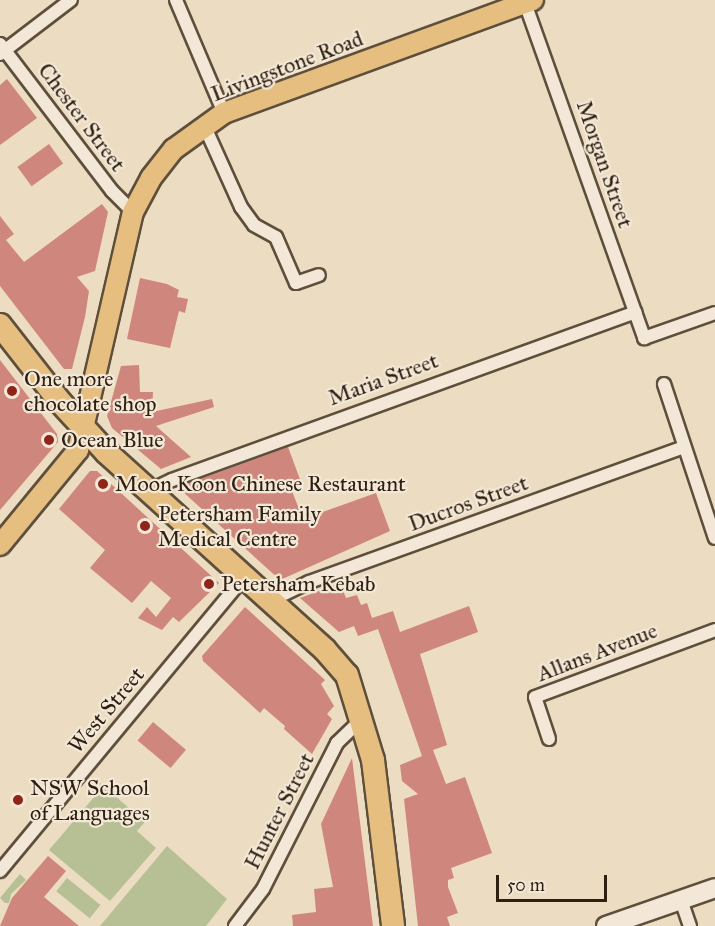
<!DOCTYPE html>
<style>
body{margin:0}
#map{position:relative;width:715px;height:926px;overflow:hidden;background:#ecdcc1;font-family:"IM FELL Great Primer",serif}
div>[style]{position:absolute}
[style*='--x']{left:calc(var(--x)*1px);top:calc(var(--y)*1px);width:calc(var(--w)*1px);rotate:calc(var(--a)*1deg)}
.green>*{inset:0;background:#b6c094;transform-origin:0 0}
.building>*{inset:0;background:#cf867c;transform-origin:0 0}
.roads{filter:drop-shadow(2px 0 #5e4f3c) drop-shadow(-2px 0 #5e4f3c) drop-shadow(0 2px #5e4f3c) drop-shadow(0 -2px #5e4f3c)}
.street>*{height:12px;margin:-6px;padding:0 6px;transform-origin:6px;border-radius:6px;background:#f3e8d7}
.secondary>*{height:18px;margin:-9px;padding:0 9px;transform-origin:9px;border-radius:9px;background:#f3e8d7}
.primary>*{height:20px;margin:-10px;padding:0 10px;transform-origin:10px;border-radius:10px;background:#e6be80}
.highway>*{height:22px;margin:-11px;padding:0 11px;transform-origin:11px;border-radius:11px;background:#e6be80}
.dots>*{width:16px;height:16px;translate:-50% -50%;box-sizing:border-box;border:3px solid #f3e8d7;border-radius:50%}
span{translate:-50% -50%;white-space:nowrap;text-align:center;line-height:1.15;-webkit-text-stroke:4.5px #f3e8d7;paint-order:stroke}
.street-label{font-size:22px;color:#2e2010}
.poi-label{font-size:22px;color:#2e2010}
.left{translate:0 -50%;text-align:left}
.scale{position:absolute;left:496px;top:875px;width:111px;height:27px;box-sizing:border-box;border:3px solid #2e2010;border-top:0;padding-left:8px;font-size:18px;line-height:21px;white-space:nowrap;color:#2e2010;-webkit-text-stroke:4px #f3e8d7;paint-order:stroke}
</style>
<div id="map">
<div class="green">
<div style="clip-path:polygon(98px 781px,145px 822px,137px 831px,156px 848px,110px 901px,49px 850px,95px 796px,89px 791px)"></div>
<div style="clip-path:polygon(167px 846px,227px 899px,206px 926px,100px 926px)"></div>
<div style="clip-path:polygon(20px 874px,26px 880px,11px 894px,9px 903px,5px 903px,0 898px)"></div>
<div style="left:67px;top:878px;width:43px;height:17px;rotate:39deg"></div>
</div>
<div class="building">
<div style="clip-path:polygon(7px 79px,37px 118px,0 145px,0 85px)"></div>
<div style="left:49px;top:144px;width:24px;height:39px;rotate:54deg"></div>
<div style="clip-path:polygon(102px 204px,108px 212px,95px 271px,77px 277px,89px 291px,85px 317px,72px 369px,64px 369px,0 286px,0 216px,14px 234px,6px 240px,24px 262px)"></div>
<div style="clip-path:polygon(140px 278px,167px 284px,179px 290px,177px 297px,188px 299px,185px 313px,179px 311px,170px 348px,127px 339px)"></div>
<div style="clip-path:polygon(0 360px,57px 434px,58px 442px,0 510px)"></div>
<div style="clip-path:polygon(139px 365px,140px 392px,153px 392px,152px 412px,212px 399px,214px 407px,156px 426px,191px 457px,161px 469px,112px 428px,107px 416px,121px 366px)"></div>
<div style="clip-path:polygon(288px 447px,301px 482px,290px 486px,303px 519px,376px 493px,390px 531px,280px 580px,182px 491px,184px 485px)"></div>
<div style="clip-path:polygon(90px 471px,97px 471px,219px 583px,179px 622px,173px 617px,162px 630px,138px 618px,147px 607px,156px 617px,171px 598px,151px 581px,132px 603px,90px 568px,105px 550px,59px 509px)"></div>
<div style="clip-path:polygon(340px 583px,346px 598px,357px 595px,361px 605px,367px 603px,372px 618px,393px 611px,400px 632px,469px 606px,478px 632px,420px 654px,447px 745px,433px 750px,446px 784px,465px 777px,492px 853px,451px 868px,454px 878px,448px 880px,448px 887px,458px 913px,447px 917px,450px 926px,418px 926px,404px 799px,418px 794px,402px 781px,400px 765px,422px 756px,378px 629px,358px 636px,354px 626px,339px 632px,300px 598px)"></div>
<div style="clip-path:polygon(245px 607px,325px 680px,321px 684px,334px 706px,327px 714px,332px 719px,312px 754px,284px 729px,285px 726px,264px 708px,260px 713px,203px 661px,202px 656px)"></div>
<div style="left:153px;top:722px;width:43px;height:24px;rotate:40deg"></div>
<div style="clip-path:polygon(352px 758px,373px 926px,293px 926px,292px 915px,316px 912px,314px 889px,333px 887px,321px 824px)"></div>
<div style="clip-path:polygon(48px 856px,66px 871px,44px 897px,79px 926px,0 926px,12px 898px)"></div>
</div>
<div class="roads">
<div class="street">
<div style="--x:176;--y:0;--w:123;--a:67"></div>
<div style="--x:525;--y:3;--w:356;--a:70.4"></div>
<div style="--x:644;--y:338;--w:75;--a:-19.4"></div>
<div style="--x:0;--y:44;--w:185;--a:52.7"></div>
<div style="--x:112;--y:191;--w:30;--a:45"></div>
<div style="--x:0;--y:54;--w:89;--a:-37.3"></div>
<div style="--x:204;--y:125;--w:90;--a:65.7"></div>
<div style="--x:241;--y:207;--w:22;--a:54"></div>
<div style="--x:254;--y:225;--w:25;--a:29"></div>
<div style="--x:276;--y:237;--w:50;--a:66.5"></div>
<div style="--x:296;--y:283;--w:24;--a:-19"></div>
<div style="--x:664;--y:384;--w:162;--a:71.7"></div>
<div style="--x:149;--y:491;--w:25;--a:-26"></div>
<div style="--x:172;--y:480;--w:493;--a:-19.9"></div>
<div style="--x:270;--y:601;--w:43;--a:-26"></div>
<div style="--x:309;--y:582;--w:396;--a:-19.8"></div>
<div style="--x:549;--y:739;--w:44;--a:-108.4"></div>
<div style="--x:535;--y:697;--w:192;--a:-20.4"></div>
<div style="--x:0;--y:871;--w:382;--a:-50.3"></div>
<div style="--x:681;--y:900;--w:28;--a:71"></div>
<div style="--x:235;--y:926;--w:46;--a:-52.9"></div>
<div style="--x:263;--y:889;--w:164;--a:-63.1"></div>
<div style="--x:337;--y:743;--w:36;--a:-44"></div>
</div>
<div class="secondary">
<div style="--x:606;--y:926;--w:115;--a:-19.2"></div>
</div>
<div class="primary">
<div style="--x:0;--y:545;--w:123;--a:-50.6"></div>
<div style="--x:78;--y:450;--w:244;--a:-77"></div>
<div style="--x:133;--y:212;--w:38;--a:-62"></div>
<div style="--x:151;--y:178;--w:37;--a:-52"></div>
<div style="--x:174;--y:149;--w:62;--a:-35.8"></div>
<div style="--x:224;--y:113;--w:329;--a:-20.1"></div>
</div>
<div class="highway">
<div style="--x:0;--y:325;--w:99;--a:52"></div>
<div style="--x:61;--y:403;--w:67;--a:47.4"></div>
<div style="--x:106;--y:452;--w:295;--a:42.1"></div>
<div style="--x:325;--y:650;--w:33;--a:49"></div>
<div style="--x:347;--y:675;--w:89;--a:73"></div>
<div style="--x:373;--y:760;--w:167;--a:83.1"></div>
</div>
</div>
<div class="dots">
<div style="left:12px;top:391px;background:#8f2418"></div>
<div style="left:49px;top:440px;background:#8f2418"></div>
<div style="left:103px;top:484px;background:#8f2418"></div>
<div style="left:145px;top:526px;background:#8f2418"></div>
<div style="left:209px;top:584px;background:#8f2418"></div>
<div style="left:18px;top:800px;background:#8f2418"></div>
</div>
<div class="street-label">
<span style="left:287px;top:66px;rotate:-21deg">Livingstone Road</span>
<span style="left:82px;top:117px;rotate:53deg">Chester Street</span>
<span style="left:605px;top:164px;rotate:71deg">Morgan Street</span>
<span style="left:383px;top:379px;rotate:-20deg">Maria Street</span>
<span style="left:468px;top:503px;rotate:-20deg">Ducros Street</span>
<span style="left:597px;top:652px;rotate:-21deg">Allans Avenue</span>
<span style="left:106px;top:710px;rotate:-50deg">West Street</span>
<span style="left:279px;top:811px;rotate:-63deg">Hunter Street</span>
</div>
<div class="poi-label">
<span class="left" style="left:24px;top:391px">One more<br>chocolate shop</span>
<span class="left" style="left:61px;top:440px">Ocean Blue</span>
<span class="left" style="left:115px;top:484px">Moon Koon Chinese Restaurant</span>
<span class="left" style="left:158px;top:526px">Petersham Family<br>Medical Centre</span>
<span class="left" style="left:221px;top:584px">Petersham Kebab</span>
<span class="left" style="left:30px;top:800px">NSW School<br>of Languages</span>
</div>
<div class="scale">50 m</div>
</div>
